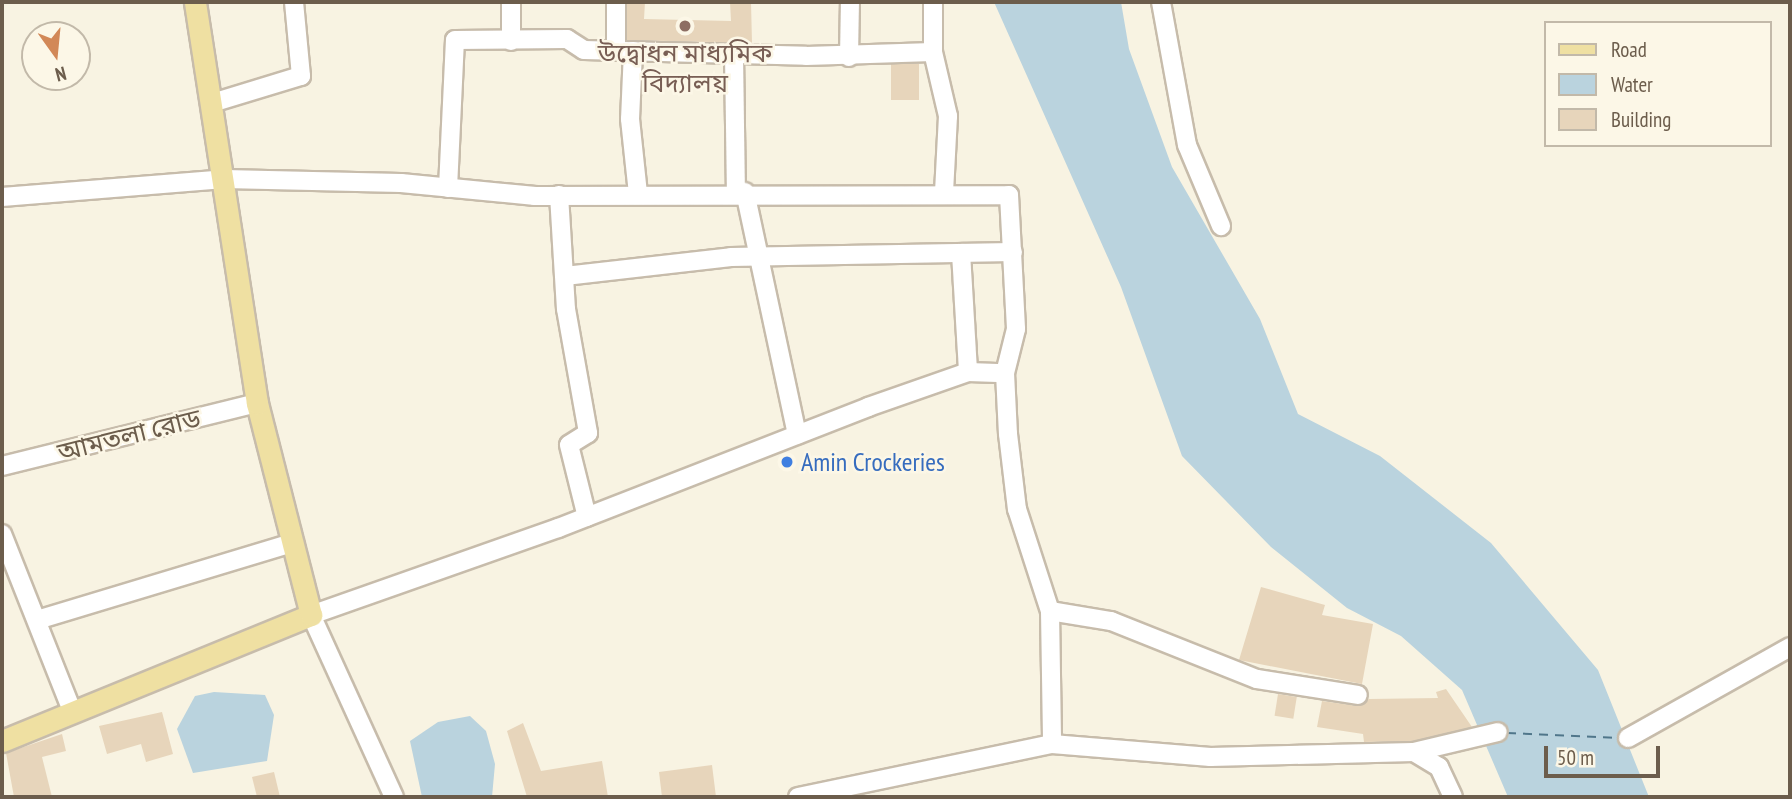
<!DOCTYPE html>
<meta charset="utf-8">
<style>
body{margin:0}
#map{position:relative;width:1792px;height:799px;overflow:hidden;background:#f8f3e2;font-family:"PT Sans Narrow","Noto Sans Bengali",sans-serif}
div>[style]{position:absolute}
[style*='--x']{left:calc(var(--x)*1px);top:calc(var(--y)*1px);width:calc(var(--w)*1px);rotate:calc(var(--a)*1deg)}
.water>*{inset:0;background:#bad3de}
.ferry>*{height:2px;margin-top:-1px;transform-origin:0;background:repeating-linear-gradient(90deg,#50768a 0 9px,transparent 0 16px)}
.building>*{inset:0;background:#e7d5bb;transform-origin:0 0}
.roads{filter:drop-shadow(2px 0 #c7bcab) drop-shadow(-2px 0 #c7bcab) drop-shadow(0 2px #c7bcab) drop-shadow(0 -2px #c7bcab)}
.minor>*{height:18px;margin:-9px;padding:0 9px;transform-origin:9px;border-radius:9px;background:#fff}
.major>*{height:21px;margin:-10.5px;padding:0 10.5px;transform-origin:10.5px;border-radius:10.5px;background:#efe0a2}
.dots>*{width:19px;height:19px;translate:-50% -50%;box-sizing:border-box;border:4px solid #fcf7e7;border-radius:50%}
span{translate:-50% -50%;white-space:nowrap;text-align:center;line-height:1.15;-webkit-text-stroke:5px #fcf7e7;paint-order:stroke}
.education-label{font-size:26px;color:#785e54}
.street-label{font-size:26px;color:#6c5d4c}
.shop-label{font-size:26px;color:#366cbe}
.left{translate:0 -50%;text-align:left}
.frame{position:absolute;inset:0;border:4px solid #6c5d4c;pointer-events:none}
.legend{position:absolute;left:1544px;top:21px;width:228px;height:126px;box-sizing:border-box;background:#fcf7e7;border:2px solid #c2b9a9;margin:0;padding:9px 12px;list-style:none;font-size:21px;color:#6c5d4c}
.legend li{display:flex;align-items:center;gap:14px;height:35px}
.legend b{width:35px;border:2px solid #c2b9a9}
.north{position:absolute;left:21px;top:21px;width:70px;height:70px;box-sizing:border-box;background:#fcf7e7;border:2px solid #c2b9a9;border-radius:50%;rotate:165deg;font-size:19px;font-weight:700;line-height:28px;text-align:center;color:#6c5d4c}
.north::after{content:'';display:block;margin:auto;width:24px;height:32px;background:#d28857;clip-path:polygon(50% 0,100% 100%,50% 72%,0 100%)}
.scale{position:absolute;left:1544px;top:746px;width:116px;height:32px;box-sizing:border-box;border:4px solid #6c5d4c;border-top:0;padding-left:9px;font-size:21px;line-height:24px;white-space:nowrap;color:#6c5d4c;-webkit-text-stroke:5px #fcf7e7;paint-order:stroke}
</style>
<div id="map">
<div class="water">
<div style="clip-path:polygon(994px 2px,1121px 2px,1129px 49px,1172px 167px,1260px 319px,1298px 414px,1380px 456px,1491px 543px,1598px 670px,1649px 797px,1508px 797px,1462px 690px,1401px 636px,1347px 608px,1271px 547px,1182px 456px,1121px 287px)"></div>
<div style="clip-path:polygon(214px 692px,265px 695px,274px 715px,267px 761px,193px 773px,177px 729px,195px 696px)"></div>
<div style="clip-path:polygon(470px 716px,486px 731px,495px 764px,492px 797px,422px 797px,410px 741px,438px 722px)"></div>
</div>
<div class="ferry">
<div style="--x:1507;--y:733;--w:113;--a:2.5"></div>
</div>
<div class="building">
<div style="clip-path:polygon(627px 2px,645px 2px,644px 19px,731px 21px,730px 2px,751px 2px,752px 43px,627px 40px)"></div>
<div style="left:919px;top:64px;width:36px;height:28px;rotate:90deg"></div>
<div style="clip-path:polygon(1261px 587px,1325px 605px,1322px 615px,1373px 624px,1362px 684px,1239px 660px)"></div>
<div style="clip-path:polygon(1446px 689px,1472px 727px,1413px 741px,1364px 742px,1363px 734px,1317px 727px,1322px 701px,1357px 706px,1369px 699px,1438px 698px,1436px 692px)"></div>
<div style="left:1278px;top:694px;width:19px;height:22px;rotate:9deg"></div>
<div style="clip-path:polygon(162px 712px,173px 754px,146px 762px,141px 744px,107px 754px,99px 726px)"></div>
<div style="clip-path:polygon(523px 723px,541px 771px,602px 761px,608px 797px,527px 797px,507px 731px)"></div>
<div style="clip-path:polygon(62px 734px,66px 751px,42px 757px,52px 797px,14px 797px,6px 753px)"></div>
<div style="clip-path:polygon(712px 765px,716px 797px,662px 797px,659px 772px)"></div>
<div style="clip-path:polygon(274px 772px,280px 797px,257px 797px,252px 777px)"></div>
</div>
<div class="roads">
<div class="minor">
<div style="--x:616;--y:2;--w:48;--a:90"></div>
<div style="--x:933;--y:2;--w:50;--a:90"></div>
<div style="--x:933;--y:52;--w:66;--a:76.8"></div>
<div style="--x:948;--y:116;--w:77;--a:93"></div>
<div style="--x:1161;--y:2;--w:145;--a:79.7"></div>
<div style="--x:1187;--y:145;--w:88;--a:67.2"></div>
<div style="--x:511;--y:41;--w:39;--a:-90"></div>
<div style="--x:633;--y:51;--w:68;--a:92.5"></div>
<div style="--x:630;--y:119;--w:75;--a:83.9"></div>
<div style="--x:734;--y:54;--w:138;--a:89.2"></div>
<div style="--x:849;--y:57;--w:55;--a:-89"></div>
<div style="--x:212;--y:103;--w:93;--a:-16.9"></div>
<div style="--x:301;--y:76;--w:74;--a:-95.4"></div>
<div style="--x:448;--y:188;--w:148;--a:-87.3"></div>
<div style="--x:455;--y:40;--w:112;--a:-0.5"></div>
<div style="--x:567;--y:39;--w:20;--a:33"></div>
<div style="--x:584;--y:50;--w:222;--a:1.5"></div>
<div style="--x:806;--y:56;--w:127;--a:-1.8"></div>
<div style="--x:745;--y:192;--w:248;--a:77.9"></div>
<div style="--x:559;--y:195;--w:114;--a:86.5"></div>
<div style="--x:566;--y:309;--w:126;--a:79.9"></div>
<div style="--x:588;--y:433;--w:22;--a:148"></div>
<div style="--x:569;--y:445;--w:74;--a:76"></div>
<div style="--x:2;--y:197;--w:223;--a:-4.6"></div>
<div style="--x:224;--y:179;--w:177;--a:1.3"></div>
<div style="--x:401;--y:183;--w:135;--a:5.5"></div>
<div style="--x:535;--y:196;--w:474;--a:-0.1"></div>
<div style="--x:1009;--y:195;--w:134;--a:87"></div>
<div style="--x:1016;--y:329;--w:45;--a:104"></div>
<div style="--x:1005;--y:373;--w:61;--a:87.2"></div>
<div style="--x:1008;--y:434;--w:76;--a:83.2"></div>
<div style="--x:1017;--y:509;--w:107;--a:72.1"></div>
<div style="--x:1050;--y:611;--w:133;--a:89.1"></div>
<div style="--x:961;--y:253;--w:119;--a:86.6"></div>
<div style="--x:565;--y:276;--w:167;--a:-6.5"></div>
<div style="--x:731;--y:257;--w:282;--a:-1"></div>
<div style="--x:2;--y:466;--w:263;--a:-13.9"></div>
<div style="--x:2;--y:534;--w:187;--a:68.4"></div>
<div style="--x:1050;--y:611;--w:62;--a:9.3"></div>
<div style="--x:1111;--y:621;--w:157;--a:21.7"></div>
<div style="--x:1257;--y:679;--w:102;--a:9"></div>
<div style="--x:37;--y:620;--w:263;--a:-16.8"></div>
<div style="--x:1628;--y:738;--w:186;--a:-29.3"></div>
<div style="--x:1414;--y:752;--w:86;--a:-13.4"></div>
<div style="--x:394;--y:797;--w:200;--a:-114.5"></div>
<div style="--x:311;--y:615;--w:262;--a:-19.4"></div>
<div style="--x:558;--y:528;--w:333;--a:-21.3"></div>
<div style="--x:868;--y:407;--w:106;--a:-19.3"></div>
<div style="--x:968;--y:372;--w:37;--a:2"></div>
<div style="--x:798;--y:797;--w:259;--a:-11.8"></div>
<div style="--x:1052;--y:744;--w:159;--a:4.7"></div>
<div style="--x:1210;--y:757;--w:204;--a:-1.4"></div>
<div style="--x:1414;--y:752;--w:29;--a:31"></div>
<div style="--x:1439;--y:767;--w:33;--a:65"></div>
</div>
<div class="major">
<div style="--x:2;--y:741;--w:334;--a:-22.2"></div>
<div style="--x:311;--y:615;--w:219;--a:-104.3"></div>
<div style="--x:257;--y:403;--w:406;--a:-98.8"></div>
</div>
</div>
<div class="dots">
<div style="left:685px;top:26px;background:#8d6e63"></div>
<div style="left:787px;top:462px;background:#3f7fe0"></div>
</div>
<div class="education-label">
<span style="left:685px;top:68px">উদ্বোধন মাধ্যমিক<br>বিদ্যালয়</span>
</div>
<div class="street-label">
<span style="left:129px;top:435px;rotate:-14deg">আমতলা রোড</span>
</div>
<div class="shop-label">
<span class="left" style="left:801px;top:462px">Amin Crockeries</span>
</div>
<div class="frame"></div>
<ul class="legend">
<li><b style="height:9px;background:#efe0a2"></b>Road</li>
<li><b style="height:19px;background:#bad3de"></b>Water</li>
<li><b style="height:19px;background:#e7d5bb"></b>Building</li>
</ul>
<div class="north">N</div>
<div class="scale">50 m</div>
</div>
